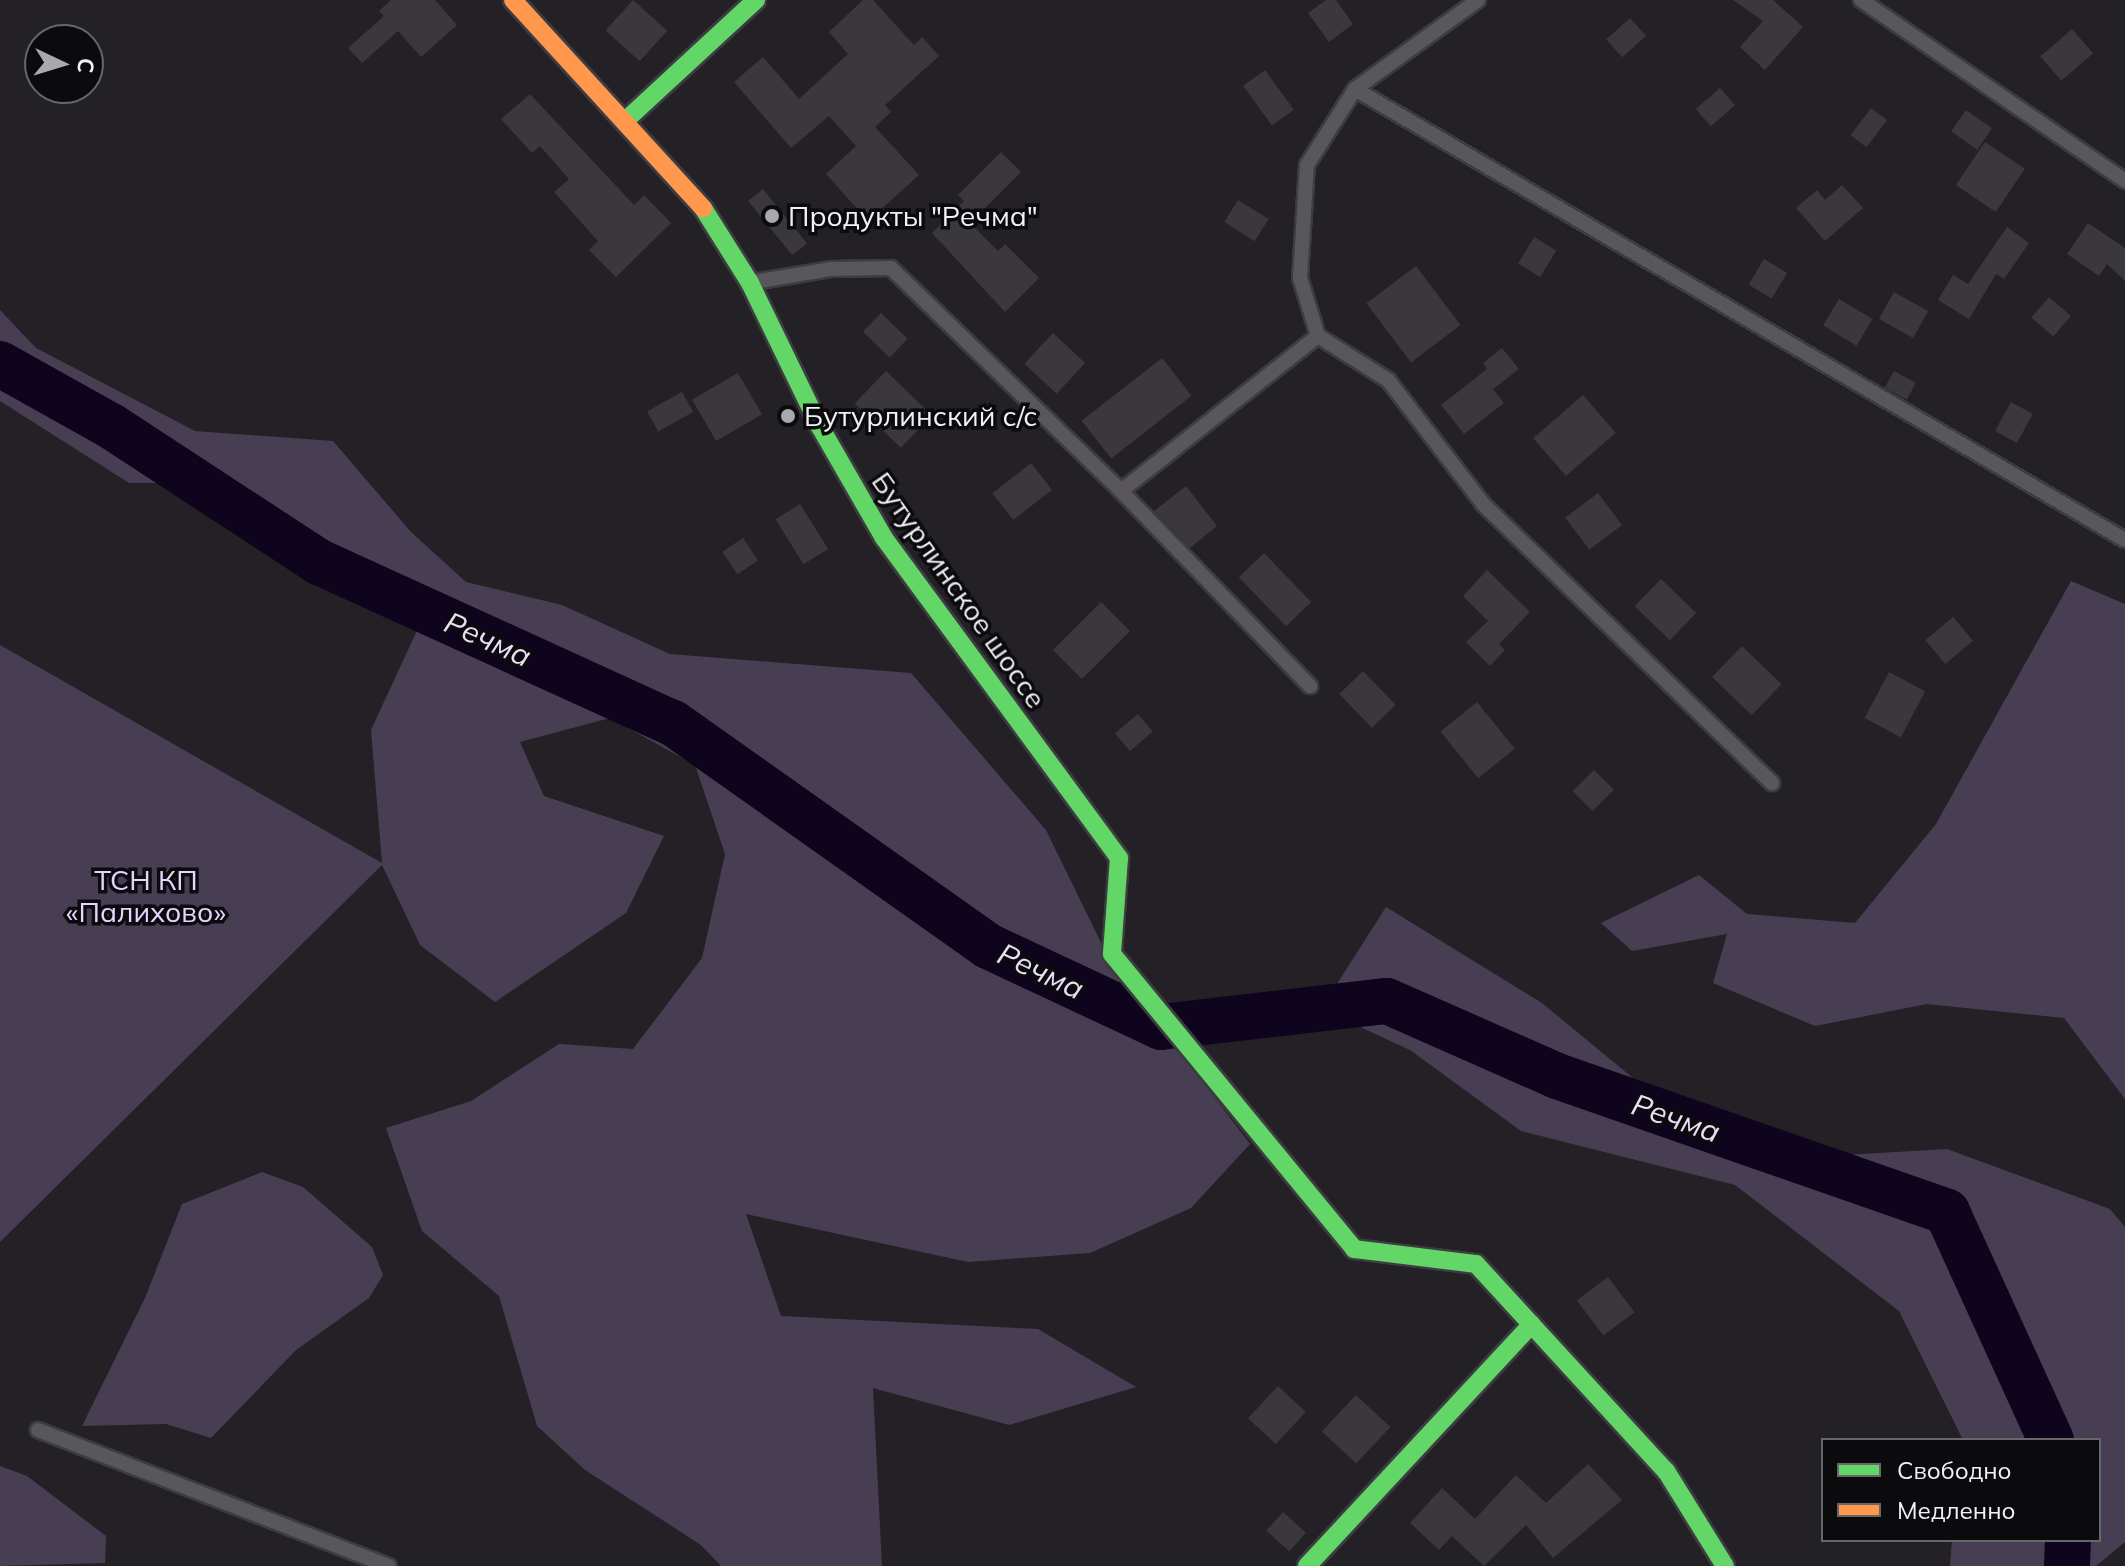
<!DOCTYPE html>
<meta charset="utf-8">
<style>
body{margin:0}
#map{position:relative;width:2125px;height:1566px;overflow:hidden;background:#232126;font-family:Mulish,sans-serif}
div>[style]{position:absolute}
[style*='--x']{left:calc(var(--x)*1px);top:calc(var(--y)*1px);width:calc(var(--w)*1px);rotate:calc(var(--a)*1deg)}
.green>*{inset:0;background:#473e53}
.river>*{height:46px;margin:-23px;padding:0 23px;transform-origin:23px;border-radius:23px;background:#0f041d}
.building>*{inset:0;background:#3a383c;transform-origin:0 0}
.roads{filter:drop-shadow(2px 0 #3d3c41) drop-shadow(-2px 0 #3d3c41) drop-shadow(0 2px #3d3c41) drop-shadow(0 -2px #3d3c41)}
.lane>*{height:14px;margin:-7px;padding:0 7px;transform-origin:7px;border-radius:7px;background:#59575b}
.fast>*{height:18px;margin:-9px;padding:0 9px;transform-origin:9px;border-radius:9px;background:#63d668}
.slow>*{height:18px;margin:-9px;padding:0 9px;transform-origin:9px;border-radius:9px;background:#ff974d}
.dots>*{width:22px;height:22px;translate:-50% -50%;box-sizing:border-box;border:4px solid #0b0a0d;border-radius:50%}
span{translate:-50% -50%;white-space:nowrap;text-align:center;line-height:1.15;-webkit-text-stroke:7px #0b0a0d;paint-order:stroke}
.poi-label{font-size:28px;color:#f1f0f5}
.left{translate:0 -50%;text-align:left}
.street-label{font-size:28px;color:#f1f0f5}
.park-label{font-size:28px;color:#e5d5fe}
.water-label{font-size:30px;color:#e8def9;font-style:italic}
.legend{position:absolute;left:1821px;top:1438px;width:280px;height:104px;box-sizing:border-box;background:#0b0a0d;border:2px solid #67666a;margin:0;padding:10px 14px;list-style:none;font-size:24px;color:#f1f0f5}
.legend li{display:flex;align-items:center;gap:16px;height:40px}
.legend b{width:40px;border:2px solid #67666a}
.north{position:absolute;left:24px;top:24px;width:80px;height:80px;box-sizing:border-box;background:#0b0a0d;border:2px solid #67666a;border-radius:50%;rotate:94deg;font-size:22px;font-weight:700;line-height:32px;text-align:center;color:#f1f0f5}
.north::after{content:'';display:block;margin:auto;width:28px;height:36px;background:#a9a8ad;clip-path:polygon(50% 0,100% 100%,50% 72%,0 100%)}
</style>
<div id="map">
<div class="green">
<div style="clip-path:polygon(0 310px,36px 348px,195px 431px,333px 441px,411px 532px,466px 582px,562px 605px,670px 654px,911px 673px,1046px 830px,1108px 957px,1250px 1144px,1191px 1208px,1090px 1253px,968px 1262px,746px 1214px,781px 1316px,1038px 1329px,1136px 1387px,1009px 1425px,873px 1388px,882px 1566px,721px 1566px,701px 1545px,585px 1470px,537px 1426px,499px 1296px,422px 1231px,386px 1128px,471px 1101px,559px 1044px,633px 1049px,702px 958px,725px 854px,695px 765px,610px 718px,520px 742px,544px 796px,664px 836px,626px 913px,495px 1002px,420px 945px,382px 865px,0 1242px,0 645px,382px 863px,371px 730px,426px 611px,319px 562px,198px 483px,129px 483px,0 401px)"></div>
<div style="clip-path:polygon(2071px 581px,2125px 604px,2125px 1099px,2064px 1018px,1927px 1004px,1815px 1026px,1713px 983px,1727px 934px,1632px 951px,1601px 923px,1699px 875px,1747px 914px,1855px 923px,1936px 824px)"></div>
<div style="clip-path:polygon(1386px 907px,1542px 1003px,1685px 1121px,1793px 1158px,1947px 1149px,2110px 1209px,2125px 1227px,2125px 1542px,2096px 1566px,1950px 1566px,1952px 1540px,2099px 1540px,2099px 1440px,1963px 1440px,1899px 1311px,1735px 1185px,1521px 1131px,1410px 1050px,1321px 1009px)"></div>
<div style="clip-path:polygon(262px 1172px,303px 1187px,372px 1247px,383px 1275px,369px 1298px,296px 1350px,211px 1438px,166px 1424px,82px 1426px,145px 1298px,182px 1204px)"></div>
<div style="clip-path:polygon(0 1466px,27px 1476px,106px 1536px,105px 1563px,0 1566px)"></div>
</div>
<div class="river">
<div style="--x:0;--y:364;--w:127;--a:29.2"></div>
<div style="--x:111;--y:426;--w:249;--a:33.2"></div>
<div style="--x:319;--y:562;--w:389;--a:24.5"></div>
<div style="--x:673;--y:723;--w:386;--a:35.3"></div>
<div style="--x:988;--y:946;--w:191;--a:25.1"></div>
<div style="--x:1161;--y:1027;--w:227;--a:-6.6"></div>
<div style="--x:1387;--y:1001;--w:186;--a:23.8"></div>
<div style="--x:1557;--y:1076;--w:413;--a:19.2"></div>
<div style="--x:1947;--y:1212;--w:251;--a:65.5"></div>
<div style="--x:2067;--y:1566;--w:26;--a:-88"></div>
</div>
<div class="building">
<div style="clip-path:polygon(391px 0,435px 0,457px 25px,421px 57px,398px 31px,362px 63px,348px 48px,384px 16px,379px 11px)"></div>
<div style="left:633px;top:0;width:46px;height:41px;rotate:42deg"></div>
<div style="clip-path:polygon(863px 0,873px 0,914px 45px,922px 37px,939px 56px,885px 105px,891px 112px,875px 127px,919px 175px,868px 221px,826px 174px,856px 146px,829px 116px,791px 148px,734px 82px,763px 57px,799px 99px,848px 54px,829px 32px)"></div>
<div style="clip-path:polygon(1326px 0,1336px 0,1353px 24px,1329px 42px,1308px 13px)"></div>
<div style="clip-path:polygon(1733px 0,1773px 0,1803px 27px,1765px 70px,1740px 47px,1763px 21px)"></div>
<div style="left:1630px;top:18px;width:24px;height:32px;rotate:48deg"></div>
<div style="left:2072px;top:29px;width:32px;height:42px;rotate:49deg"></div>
<div style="left:1265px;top:70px;width:49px;height:27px;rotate:54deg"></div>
<div style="left:1720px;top:88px;width:23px;height:32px;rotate:49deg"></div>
<div style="clip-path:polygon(530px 94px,634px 205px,644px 195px,671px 223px,616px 277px,589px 250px,598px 241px,554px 192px,569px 179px,540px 146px,532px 153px,501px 119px)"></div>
<div style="left:1871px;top:108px;width:20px;height:34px;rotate:37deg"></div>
<div style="left:1966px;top:110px;width:32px;height:26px;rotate:35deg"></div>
<div style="left:1985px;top:142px;width:48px;height:52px;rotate:34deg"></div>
<div style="clip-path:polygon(1001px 152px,1021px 172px,970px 223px,998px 251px,1005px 244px,1039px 278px,1005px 312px,932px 233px,964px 201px,958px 195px)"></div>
<div style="clip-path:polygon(1842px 185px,1863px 208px,1825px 241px,1796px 208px,1817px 190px,1825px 200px)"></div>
<div style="left:763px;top:189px;width:70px;height:19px;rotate:51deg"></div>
<div style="left:1238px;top:200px;width:36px;height:26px;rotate:32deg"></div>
<div style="clip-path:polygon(2088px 223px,2125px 248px,2125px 281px,2107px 264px,2099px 276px,2067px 254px)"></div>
<div style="clip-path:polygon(2007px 227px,2029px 243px,2004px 279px,1996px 274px,1969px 319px,1938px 300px,1953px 275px,1968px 284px)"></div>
<div style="left:1534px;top:237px;width:26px;height:31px;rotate:31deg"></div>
<div style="left:1764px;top:259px;width:27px;height:30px;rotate:31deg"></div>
<div style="left:1416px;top:266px;width:74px;height:62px;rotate:53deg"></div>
<div style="left:1894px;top:292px;width:39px;height:31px;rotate:29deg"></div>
<div style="left:2049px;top:297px;width:29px;height:27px;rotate:41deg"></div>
<div style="left:1839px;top:299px;width:39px;height:31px;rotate:31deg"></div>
<div style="left:881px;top:313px;width:37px;height:26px;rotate:44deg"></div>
<div style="left:1053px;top:333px;width:44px;height:42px;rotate:43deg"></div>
<div style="clip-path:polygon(1502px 348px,1519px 369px,1493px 389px,1504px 403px,1464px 434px,1441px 405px,1487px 369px,1483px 363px)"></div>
<div style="left:1162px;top:358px;width:48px;height:102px;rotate:52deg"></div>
<div style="left:886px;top:371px;width:64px;height:45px;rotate:44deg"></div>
<div style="left:1894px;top:371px;width:25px;height:19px;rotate:29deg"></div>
<div style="left:738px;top:373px;width:48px;height:53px;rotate:60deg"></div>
<div style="left:682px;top:392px;width:23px;height:40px;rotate:61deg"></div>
<div style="left:1583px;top:395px;width:50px;height:66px;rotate:49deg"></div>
<div style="left:2011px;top:402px;width:25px;height:33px;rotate:29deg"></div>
<div style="left:1031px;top:463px;width:34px;height:49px;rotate:52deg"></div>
<div style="clip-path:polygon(1186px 486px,1217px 526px,1190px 548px,1154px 511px)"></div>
<div style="left:1598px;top:493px;width:40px;height:41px;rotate:53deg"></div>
<div style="left:800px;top:504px;width:53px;height:29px;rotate:58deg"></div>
<div style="left:743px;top:538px;width:27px;height:25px;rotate:56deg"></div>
<div style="left:1264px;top:553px;width:68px;height:35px;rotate:46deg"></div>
<div style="clip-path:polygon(1487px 570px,1530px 612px,1499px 644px,1505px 650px,1490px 666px,1466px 642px,1488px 621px,1463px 596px)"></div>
<div style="left:1661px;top:579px;width:49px;height:38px;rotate:44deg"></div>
<div style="left:1101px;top:602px;width:41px;height:68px;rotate:45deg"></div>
<div style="left:1953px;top:617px;width:31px;height:36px;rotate:50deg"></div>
<div style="left:1742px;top:646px;width:55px;height:43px;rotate:44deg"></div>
<div style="left:1363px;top:671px;width:47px;height:33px;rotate:46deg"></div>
<div style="left:1889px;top:672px;width:41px;height:52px;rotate:28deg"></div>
<div style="left:1477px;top:702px;width:60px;height:47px;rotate:51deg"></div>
<div style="left:1138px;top:714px;width:23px;height:30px;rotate:50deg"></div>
<div style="left:1594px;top:770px;width:28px;height:30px;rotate:45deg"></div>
<div style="left:1608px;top:1277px;width:44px;height:39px;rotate:53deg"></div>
<div style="left:1278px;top:1386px;width:38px;height:44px;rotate:43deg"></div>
<div style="left:1356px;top:1395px;width:47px;height:50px;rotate:43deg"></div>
<div style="clip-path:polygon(1588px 1464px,1622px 1500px,1553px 1558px,1526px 1525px,1484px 1566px,1452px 1536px,1439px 1550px,1410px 1523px,1442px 1488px,1475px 1519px,1516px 1475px,1546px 1503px)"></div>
<div style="left:1283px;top:1512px;width:31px;height:25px;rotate:42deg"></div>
</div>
<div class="roads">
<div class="lane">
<div style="--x:1861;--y:0;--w:320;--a:34.4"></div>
<div style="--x:1355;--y:89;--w:892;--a:30.36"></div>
<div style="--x:754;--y:282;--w:79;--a:-9.5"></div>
<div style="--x:832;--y:269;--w:59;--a:-1"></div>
<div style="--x:891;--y:268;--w:320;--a:44.1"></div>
<div style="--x:1121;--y:491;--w:251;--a:-38.2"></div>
<div style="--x:1318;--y:336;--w:61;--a:-107.2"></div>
<div style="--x:1300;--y:278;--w:113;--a:-86.5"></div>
<div style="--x:1307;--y:165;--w:90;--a:-57.7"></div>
<div style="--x:1355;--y:89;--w:152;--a:-35.9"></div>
<div style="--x:1318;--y:336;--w:83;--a:32.2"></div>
<div style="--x:1388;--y:380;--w:156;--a:52.5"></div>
<div style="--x:1483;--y:504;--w:402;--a:44"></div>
<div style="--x:1121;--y:491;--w:272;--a:45.9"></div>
<div style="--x:38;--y:1430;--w:376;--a:21.2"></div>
</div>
<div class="fast">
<div style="--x:626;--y:120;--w:177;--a:-42.7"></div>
<div style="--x:703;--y:208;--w:89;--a:57.9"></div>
<div style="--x:750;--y:283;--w:158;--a:64.1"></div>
<div style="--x:819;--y:425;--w:130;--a:60.1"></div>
<div style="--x:884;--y:538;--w:397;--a:53.7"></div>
<div style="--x:1119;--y:858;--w:96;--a:94.2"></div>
<div style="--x:1112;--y:954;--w:382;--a:50.6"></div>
<div style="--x:1354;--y:1249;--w:123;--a:7"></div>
<div style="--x:1476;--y:1264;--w:281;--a:47.5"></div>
<div style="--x:1666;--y:1471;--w:112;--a:58.2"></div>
<div style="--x:1307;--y:1566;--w:330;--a:-47.1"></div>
</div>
<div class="slow">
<div style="--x:513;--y:0;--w:282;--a:47.6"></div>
</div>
</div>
<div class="dots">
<div style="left:772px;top:216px;background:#a9a8ad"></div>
<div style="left:788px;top:416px;background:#a9a8ad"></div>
</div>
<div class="poi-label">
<span class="left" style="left:788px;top:216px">Продукты "Речма"</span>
<span class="left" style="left:804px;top:416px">Бутурлинский с/с</span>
</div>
<div class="street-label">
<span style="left:959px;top:590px;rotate:55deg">Бутурлинское шоссе</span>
</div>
<div class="park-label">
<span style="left:146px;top:896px">ТСН КП<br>«Палихово»</span>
</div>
<div class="water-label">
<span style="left:488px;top:639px;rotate:24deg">Речма</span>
<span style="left:1041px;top:971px;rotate:25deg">Речма</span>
<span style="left:1676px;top:1118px;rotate:19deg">Речма</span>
</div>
<ul class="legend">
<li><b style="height:10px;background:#63d668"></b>Свободно</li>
<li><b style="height:10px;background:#ff974d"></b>Медленно</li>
</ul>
<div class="north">С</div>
</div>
